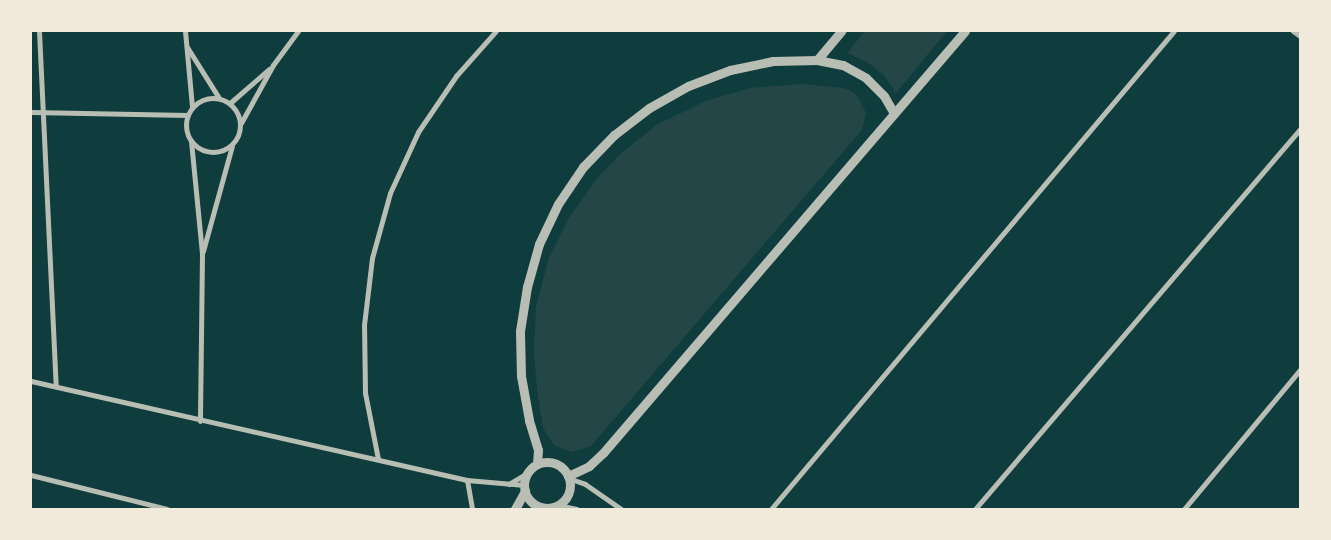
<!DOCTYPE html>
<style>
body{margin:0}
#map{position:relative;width:1331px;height:540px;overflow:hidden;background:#0f3d3e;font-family:"Asap Condensed",sans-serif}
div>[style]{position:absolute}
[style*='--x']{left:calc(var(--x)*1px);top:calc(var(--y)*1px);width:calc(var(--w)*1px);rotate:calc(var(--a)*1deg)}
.green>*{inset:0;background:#244646}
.minor>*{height:5px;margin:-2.5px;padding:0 2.5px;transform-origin:2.5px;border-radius:2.5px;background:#b8beb3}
.minor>.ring{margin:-2.5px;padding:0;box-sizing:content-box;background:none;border:5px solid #b8beb3;border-radius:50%}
.tertiary>*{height:9px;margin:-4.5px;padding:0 4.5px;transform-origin:4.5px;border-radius:4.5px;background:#b8beb3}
.tertiary>.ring{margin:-4.5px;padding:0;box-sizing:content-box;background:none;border:9px solid #b8beb3;border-radius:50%}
span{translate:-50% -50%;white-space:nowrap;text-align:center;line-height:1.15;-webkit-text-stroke:4.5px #f1e9da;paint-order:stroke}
.frame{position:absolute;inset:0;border:32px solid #f1e9da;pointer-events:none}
</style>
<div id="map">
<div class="green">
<div style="clip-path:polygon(865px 31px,947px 31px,896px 93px,884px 75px,867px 62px,847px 53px)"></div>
<div style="clip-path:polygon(803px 84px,843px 88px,851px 91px,858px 97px,866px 113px,862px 130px,591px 446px,572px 452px,554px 445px,543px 428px,537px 390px,534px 351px,536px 307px,549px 257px,569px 218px,594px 182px,620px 154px,658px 124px,706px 101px,750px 88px)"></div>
</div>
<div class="minor">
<div style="--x:39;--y:31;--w:356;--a:87.3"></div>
<div style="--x:185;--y:31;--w:76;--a:84.7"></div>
<div style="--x:1293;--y:31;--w:9;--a:36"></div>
<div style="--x:187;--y:47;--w:60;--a:57.9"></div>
<div class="ring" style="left:186px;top:98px;width:49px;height:49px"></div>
<div style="--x:230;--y:103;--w:52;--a:-41.1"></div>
<div style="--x:31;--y:112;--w:157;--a:1.1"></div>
<div style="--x:241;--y:123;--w:66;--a:-61.1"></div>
<div style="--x:273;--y:65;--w:42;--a:-53.7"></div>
<div style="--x:191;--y:141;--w:114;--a:84.4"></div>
<div style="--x:202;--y:254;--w:167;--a:90.7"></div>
<div style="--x:203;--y:251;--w:109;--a:-74.6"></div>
<div style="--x:31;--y:381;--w:447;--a:12.8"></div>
<div style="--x:467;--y:480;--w:57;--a:5"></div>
<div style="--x:378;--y:459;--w:67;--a:-101.1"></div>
<div style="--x:365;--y:393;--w:68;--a:-90.8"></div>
<div style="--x:364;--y:325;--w:67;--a:-83.2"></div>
<div style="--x:372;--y:258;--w:67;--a:-74.5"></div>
<div style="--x:390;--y:193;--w:67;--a:-65.3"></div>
<div style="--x:418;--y:132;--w:68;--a:-55.8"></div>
<div style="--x:456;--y:76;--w:60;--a:-48.4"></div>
<div style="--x:31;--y:475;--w:140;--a:14"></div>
<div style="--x:568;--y:478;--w:18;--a:19"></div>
<div style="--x:585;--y:484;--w:44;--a:34.8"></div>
<div style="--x:467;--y:480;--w:29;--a:80"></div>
<div style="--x:509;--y:484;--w:21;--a:-31"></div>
<div style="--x:558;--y:505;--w:19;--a:12"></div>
<div style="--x:771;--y:509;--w:625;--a:-49.87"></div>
<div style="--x:975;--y:509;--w:500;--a:-49.46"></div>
<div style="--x:1184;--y:509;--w:181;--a:-50.2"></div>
</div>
<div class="tertiary">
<div style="--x:817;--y:60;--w:38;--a:-50"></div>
<div class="ring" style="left:524px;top:462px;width:37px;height:37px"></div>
<div style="--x:537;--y:464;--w:14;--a:-86"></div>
<div style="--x:538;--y:450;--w:31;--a:-107"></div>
<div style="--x:529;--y:420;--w:45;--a:-100.3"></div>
<div style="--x:521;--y:376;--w:45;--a:-91.3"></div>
<div style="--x:520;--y:331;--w:45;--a:-81"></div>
<div style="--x:527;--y:287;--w:45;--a:-74.4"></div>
<div style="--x:539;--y:244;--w:44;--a:-64.6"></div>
<div style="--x:558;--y:204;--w:45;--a:-56"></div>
<div style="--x:583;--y:167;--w:45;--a:-45.9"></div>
<div style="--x:614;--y:135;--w:44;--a:-37.6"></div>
<div style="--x:649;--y:108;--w:45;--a:-29.4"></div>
<div style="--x:688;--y:86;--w:45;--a:-20.9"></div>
<div style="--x:730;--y:70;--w:44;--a:-11.8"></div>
<div style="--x:773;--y:61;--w:44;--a:-1.3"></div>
<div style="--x:817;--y:60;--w:26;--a:11"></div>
<div style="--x:843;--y:65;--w:26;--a:29"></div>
<div style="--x:866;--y:78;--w:25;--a:45"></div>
<div style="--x:884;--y:96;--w:20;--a:60"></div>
<div style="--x:568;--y:476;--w:23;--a:-25"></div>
<div style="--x:589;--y:466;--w:19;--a:-43"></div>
<div style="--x:603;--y:453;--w:556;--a:-49.38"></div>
<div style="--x:515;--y:509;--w:21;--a:-61"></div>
</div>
<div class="frame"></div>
</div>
